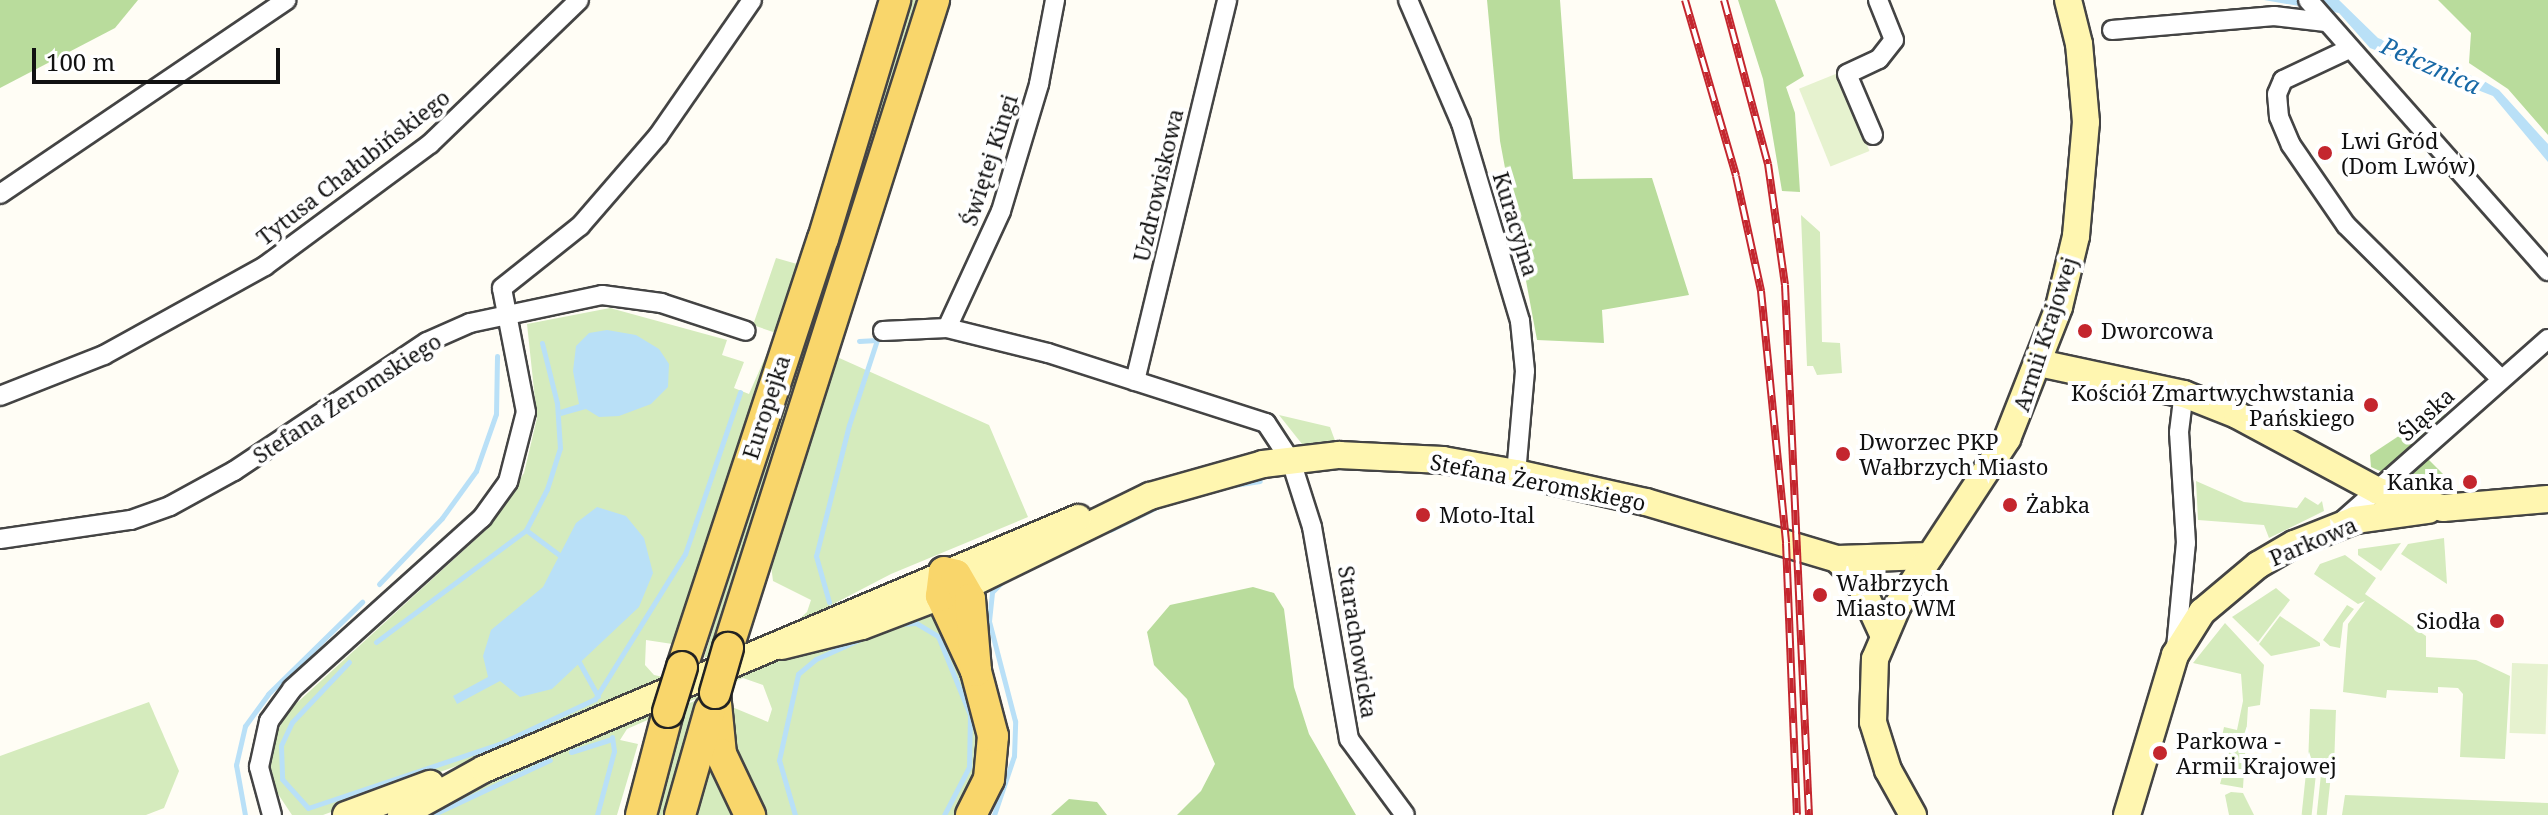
<!DOCTYPE html>
<meta charset="utf-8">
<style>
body{margin:0}
#map{position:relative;width:2548px;height:815px;overflow:hidden;background:#fffdf5;font-family:"Noto Serif",serif}
div>[style]{position:absolute}
[style*='--x']{left:calc(var(--x)*1px);top:calc(var(--y)*1px);width:calc(var(--w)*1px);rotate:calc(var(--a)*1deg)}
.green>*{inset:0;background:#d5ebbd;transform-origin:0 0}
.forest>*{inset:0;background:#b9dc9c}
.pitch>*{inset:0;background:#e6f2cf;transform-origin:0 0}
.water>*{inset:0;background:#b9e0f7}
.stream>*{height:5px;margin:-2.5px;padding:0 2.5px;transform-origin:2.5px;border-radius:2.5px;background:#b9e0f7}
.roads{filter:drop-shadow(2px 0 #444) drop-shadow(-2px 0 #444) drop-shadow(0 2px #444) drop-shadow(0 -2px #444)}
.minor>*{height:18px;margin:-9px;padding:0 9px;transform-origin:9px;border-radius:9px;background:#fff}
.secondary>*{height:26px;margin:-13px;padding:0 13px;transform-origin:13px;border-radius:13px;background:#fff6b0}
.primary>*{height:30px;margin:-15px;padding:0 15px;transform-origin:15px;border-radius:15px;background:#f9d66b}
.rail>*{height:8px;margin-top:-4px;transform-origin:0;background:repeating-linear-gradient(90deg,#fff 0 15px,#c4262e 0 30px);box-sizing:border-box;border-block:2px solid #c4262e}
.bridges{filter:drop-shadow(2px 0 #222) drop-shadow(-2px 0 #222) drop-shadow(0 2px #222) drop-shadow(0 -2px #222)}
.primary-bridge>*{height:30px;margin:-15px;padding:0 15px;transform-origin:15px;border-radius:15px;background:#f9d66b}
.dots>*{width:22px;height:22px;translate:-50% -50%;box-sizing:border-box;border:4px solid #fff;border-radius:50%}
span{translate:-50% -50%;white-space:nowrap;text-align:center;line-height:1.15;-webkit-text-stroke:8px #fff;paint-order:stroke}
.poi-label{font-size:22px;color:#111}
.left{translate:0 -50%;text-align:left}
.right{translate:-100% -50%;text-align:right}
.street-label{font-size:22px;color:#111}
.water-label{font-size:24px;color:#1768a6;font-style:italic}
.scale{position:absolute;left:32px;top:48px;width:248px;height:36px;box-sizing:border-box;border:4px solid #111;border-top:0;padding-left:10px;font-size:24px;line-height:28px;white-space:nowrap;color:#111;-webkit-text-stroke:6px #fff;paint-order:stroke}
</style>
<div id="map">
<div class="green">
<div style="clip-path:polygon(906px 0,919px 0,713px 655px,704px 658px)"></div>
<div style="clip-path:polygon(1801px 215px,1820px 232px,1822px 342px,1840px 343px,1842px 373px,1817px 375px,1813px 366px,1807px 366px)"></div>
<div style="clip-path:polygon(776px 258px,804px 266px,679px 645px,646px 640px,645px 665px,654px 675px,668px 678px,500px 750px,323px 815px,292px 815px,276px 791px,270px 764px,274px 738px,288px 711px,487px 529px,524px 473px,537px 418px,527px 324px,610px 308px,727px 340px,722px 355px,744px 362px,734px 388px,749px 394px,776px 333px,753px 325px)"></div>
<div style="clip-path:polygon(837px 357px,989px 425px,1028px 517px,891px 574px,793px 625px,807px 612px,811px 600px,773px 581px,771px 565px)"></div>
<div style="clip-path:polygon(1279px 415px,1330px 427px,1337px 446px,1302px 444px)"></div>
<div style="clip-path:polygon(2196px 481px,2244px 502px,2297px 508px,2305px 497px,2318px 505px,2322px 501px,2324px 511px,2269px 538px,2264px 525px,2198px 520px)"></div>
<div style="clip-path:polygon(2444px 538px,2447px 584px,2401px 554px,2408px 544px)"></div>
<div style="clip-path:polygon(2401px 543px,2381px 571px,2358px 555px,2358px 549px)"></div>
<div style="clip-path:polygon(2345px 555px,2376px 578px,2365px 594px,2426px 636px,2426px 657px,2476px 660px,2510px 676px,2505px 759px,2460px 757px,2463px 694px,2458px 688px,2438px 687px,2438px 693px,2387px 690px,2386px 698px,2343px 692px,2348px 624px,2365px 601px,2358px 604px,2314px 574px,2320px 564px)"></div>
<div style="clip-path:polygon(2276px 588px,2290px 600px,2258px 642px,2232px 617px)"></div>
<div style="clip-path:polygon(2347px 605px,2354px 609px,2343px 623px,2340px 648px,2330px 646px,2323px 640px)"></div>
<div style="clip-path:polygon(928px 615px,939px 621px,977px 709px,979px 768px,958px 815px,760px 815px,743px 790px,732px 707px,768px 722px,772px 709px,763px 685px,743px 678px,627px 729px,620px 740px,638px 744px,617px 815px,417px 815px,765px 663px)"></div>
<div style="clip-path:polygon(2280px 616px,2320px 643px,2320px 646px,2271px 656px,2259px 644px)"></div>
<div style="clip-path:polygon(2225px 623px,2264px 665px,2260px 705px,2248px 707px,2243px 788px,2220px 784px,2229px 752px,2221px 741px,2224px 727px,2237px 730px,2243px 701px,2241px 674px,2193px 663px)"></div>
<div style="clip-path:polygon(697px 700px,669px 815px,656px 815px,687px 704px)"></div>
<div style="clip-path:polygon(149px 702px,179px 771px,164px 808px,146px 815px,0 815px,0 756px)"></div>
<div style="left:2310px;top:709px;width:26px;height:59px;rotate:2deg"></div>
<div style="clip-path:polygon(714px 768px,738px 815px,698px 815px,709px 771px)"></div>
<div style="left:2306px;top:773px;width:10px;height:42px;rotate:6deg"></div>
<div style="left:2321px;top:774px;width:10px;height:41px;rotate:6deg"></div>
<div style="clip-path:polygon(2231px 792px,2243px 793px,2254px 815px,2229px 815px,2225px 795px)"></div>
<div style="clip-path:polygon(2345px 795px,2548px 803px,2548px 815px,2342px 815px)"></div>
</div>
<div class="forest">
<div style="clip-path:polygon(0 0,138px 0,115px 28px,0 88px)"></div>
<div style="clip-path:polygon(1487px 0,1560px 0,1573px 179px,1652px 178px,1689px 295px,1602px 310px,1604px 343px,1537px 340px,1500px 141px)"></div>
<div style="clip-path:polygon(1738px 0,1775px 0,1804px 76px,1786px 87px,1795px 113px,1800px 192px,1782px 191px,1763px 79px)"></div>
<div style="clip-path:polygon(2438px 0,2548px 0,2548px 135px,2508px 89px,2469px 63px,2471px 33px)"></div>
<div style="clip-path:polygon(2445px 414px,2451px 417px,2389px 475px,2371px 467px,2370px 455px,2426px 418px)"></div>
<div style="clip-path:polygon(2423px 454px,2444px 475px,2444px 483px,2398px 481px)"></div>
<div style="clip-path:polygon(1253px 587px,1274px 593px,1284px 609px,1294px 687px,1309px 734px,1356px 815px,1177px 815px,1201px 791px,1215px 764px,1187px 699px,1154px 665px,1147px 632px,1170px 605px)"></div>
<div style="clip-path:polygon(1069px 799px,1097px 802px,1107px 815px,1051px 815px)"></div>
</div>
<div class="pitch">
<div style="left:1838px;top:73px;width:84px;height:42px;rotate:68deg"></div>
<div style="left:2512px;top:663px;width:36px;height:70px;rotate:2deg"></div>
</div>
<div class="water">
<div style="clip-path:polygon(2264px 0,2339px 0,2378px 38px,2484px 81px,2499px 90px,2548px 144px,2548px 162px,2493px 96px,2370px 48px,2339px 13px)"></div>
<div style="clip-path:polygon(607px 330px,636px 335px,659px 349px,669px 364px,668px 387px,651px 404px,619px 416px,599px 417px,586px 409px,561px 416px,560px 410px,579px 404px,573px 371px,576px 346px,589px 333px)"></div>
<div style="clip-path:polygon(597px 507px,626px 516px,644px 538px,653px 573px,639px 607px,552px 689px,520px 697px,500px 681px,457px 704px,453px 696px,488px 677px,483px 656px,491px 630px,543px 587px,576px 523px)"></div>
</div>
<div class="stream">
<div style="--x:542;--y:343;--w:62;--a:76"></div>
<div style="--x:557;--y:403;--w:45;--a:86.2"></div>
<div style="--x:560;--y:448;--w:43;--a:107.6"></div>
<div style="--x:547;--y:489;--w:46;--a:117.1"></div>
<div style="--x:526;--y:530;--w:45;--a:36.9"></div>
<div style="--x:1234;--y:485;--w:26;--a:-9"></div>
<div style="--x:1110;--y:530;--w:55;--a:-26.1"></div>
<div style="--x:379;--y:584;--w:91;--a:-46.3"></div>
<div style="--x:442;--y:518;--w:58;--a:-54.1"></div>
<div style="--x:476;--y:471;--w:60;--a:-70.7"></div>
<div style="--x:496;--y:414;--w:58;--a:-89"></div>
<div style="--x:829;--y:602;--w:48;--a:-105.8"></div>
<div style="--x:816;--y:556;--w:135;--a:-75.9"></div>
<div style="--x:849;--y:425;--w:89;--a:-71.8"></div>
<div style="--x:877;--y:340;--w:18;--a:177"></div>
<div style="--x:900;--y:624;--w:16;--a:-4"></div>
<div style="--x:916;--y:623;--w:26;--a:31"></div>
<div style="--x:938;--y:636;--w:85;--a:67.9"></div>
<div style="--x:970;--y:715;--w:52;--a:91.1"></div>
<div style="--x:969;--y:767;--w:54;--a:117.5"></div>
<div style="--x:376;--y:642;--w:187;--a:-36.7"></div>
<div style="--x:349;--y:662;--w:83;--a:133.5"></div>
<div style="--x:292;--y:722;--w:26;--a:115"></div>
<div style="--x:281;--y:746;--w:33;--a:88"></div>
<div style="--x:282;--y:779;--w:39;--a:48"></div>
<div style="--x:308;--y:808;--w:201;--a:-18.5"></div>
<div style="--x:499;--y:744;--w:106;--a:-25.1"></div>
<div style="--x:595;--y:699;--w:171;--a:-58.2"></div>
<div style="--x:685;--y:554;--w:171;--a:-71.2"></div>
<div style="--x:579;--y:662;--w:39;--a:61"></div>
<div style="--x:571;--y:752;--w:43;--a:-17.6"></div>
<div style="--x:245;--y:815;--w:51;--a:-100.2"></div>
<div style="--x:236;--y:765;--w:40;--a:-77"></div>
<div style="--x:245;--y:726;--w:39;--a:-54"></div>
<div style="--x:268;--y:694;--w:132;--a:-44.4"></div>
<div style="--x:432;--y:815;--w:130;--a:-25"></div>
<div style="--x:597;--y:815;--w:66;--a:-75.1"></div>
<div style="--x:614;--y:751;--w:14;--a:-98"></div>
<div style="--x:795;--y:815;--w:57;--a:-106.2"></div>
<div style="--x:779;--y:760;--w:88;--a:-77.5"></div>
<div style="--x:798;--y:674;--w:23;--a:-40"></div>
<div style="--x:816;--y:659;--w:49;--a:-24"></div>
<div style="--x:994;--y:815;--w:62;--a:-71.3"></div>
<div style="--x:1014;--y:756;--w:35;--a:-88"></div>
<div style="--x:1015;--y:721;--w:103;--a:-104.6"></div>
<div style="--x:989;--y:621;--w:29;--a:-84"></div>
<div style="--x:992;--y:592;--w:17;--a:-45"></div>
</div>
<div class="roads">
<div class="minor">
<div style="--x:1408;--y:0;--w:134;--a:66.7"></div>
<div style="--x:1461;--y:123;--w:207;--a:73.4"></div>
<div style="--x:1520;--y:321;--w:50;--a:84.3"></div>
<div style="--x:1525;--y:371;--w:102;--a:95"></div>
<div style="--x:2308;--y:0;--w:362;--a:48.5"></div>
<div style="--x:2112;--y:30;--w:163;--a:-4.9"></div>
<div style="--x:2274;--y:16;--w:50;--a:6.8"></div>
<div style="--x:2349;--y:49;--w:73;--a:154.8"></div>
<div style="--x:2283;--y:80;--w:15;--a:113"></div>
<div style="--x:2277;--y:94;--w:23;--a:85"></div>
<div style="--x:2279;--y:117;--w:30;--a:67"></div>
<div style="--x:2291;--y:145;--w:97;--a:55.5"></div>
<div style="--x:2346;--y:225;--w:218;--a:44.8"></div>
<div style="--x:1873;--y:135;--w:66;--a:-113.1"></div>
<div style="--x:1847;--y:74;--w:35;--a:-25"></div>
<div style="--x:1879;--y:59;--w:24;--a:-52"></div>
<div style="--x:1894;--y:40;--w:43;--a:-111.8"></div>
<div style="--x:0;--y:194;--w:346;--a:-34.1"></div>
<div style="--x:947;--y:328;--w:129;--a:-65.2"></div>
<div style="--x:1001;--y:211;--w:133;--a:-73.3"></div>
<div style="--x:1039;--y:84;--w:86;--a:-79.2"></div>
<div style="--x:883;--y:331;--w:64;--a:-2.7"></div>
<div style="--x:947;--y:328;--w:104;--a:13.9"></div>
<div style="--x:1048;--y:353;--w:229;--a:17.8"></div>
<div style="--x:1266;--y:423;--w:45;--a:56.7"></div>
<div style="--x:1291;--y:461;--w:69;--a:72.3"></div>
<div style="--x:1312;--y:527;--w:215;--a:80.1"></div>
<div style="--x:1349;--y:739;--w:94;--a:53.6"></div>
<div style="--x:1135;--y:381;--w:392;--a:-76.4"></div>
<div style="--x:0;--y:396;--w:112;--a:-21.5"></div>
<div style="--x:104;--y:355;--w:184;--a:-28.9"></div>
<div style="--x:265;--y:266;--w:205;--a:-36.5"></div>
<div style="--x:430;--y:144;--w:207;--a:-44"></div>
<div style="--x:2341;--y:522;--w:276;--a:-41.5"></div>
<div style="--x:0;--y:539;--w:132;--a:-8.3"></div>
<div style="--x:131;--y:520;--w:41;--a:-19.7"></div>
<div style="--x:170;--y:506;--w:73;--a:-28.7"></div>
<div style="--x:234;--y:471;--w:232;--a:-33.8"></div>
<div style="--x:427;--y:342;--w:47;--a:-23.8"></div>
<div style="--x:470;--y:323;--w:135;--a:-12"></div>
<div style="--x:602;--y:295;--w:60;--a:7.7"></div>
<div style="--x:661;--y:303;--w:89;--a:18.2"></div>
<div style="--x:2176;--y:648;--w:105;--a:-84.6"></div>
<div style="--x:2186;--y:543;--w:111;--a:-93.6"></div>
<div style="--x:2179;--y:432;--w:38;--a:-83"></div>
<div style="--x:272;--y:815;--w:50;--a:-105.2"></div>
<div style="--x:259;--y:767;--w:47;--a:-77.7"></div>
<div style="--x:269;--y:721;--w:39;--a:-54"></div>
<div style="--x:292;--y:689;--w:256;--a:-42"></div>
<div style="--x:482;--y:518;--w:44;--a:-54.2"></div>
<div style="--x:508;--y:482;--w:72;--a:-75.6"></div>
<div style="--x:526;--y:412;--w:126;--a:-101"></div>
<div style="--x:502;--y:288;--w:100;--a:-38.5"></div>
<div style="--x:580;--y:226;--w:119;--a:-49.1"></div>
<div style="--x:658;--y:136;--w:165;--a:-55.3"></div>
</div>
<div class="secondary">
<div style="--x:2039;--y:363;--w:148;--a:12.1"></div>
<div style="--x:2184;--y:394;--w:57;--a:21.6"></div>
<div style="--x:2237;--y:415;--w:160;--a:28.3"></div>
<div style="--x:2378;--y:491;--w:67;--a:14.7"></div>
<div style="--x:2443;--y:508;--w:105;--a:-4.9"></div>
<div style="--x:1837;--y:559;--w:32;--a:46"></div>
<div style="--x:1859;--y:582;--w:57;--a:65.2"></div>
<div style="--x:782;--y:646;--w:82;--a:-14"></div>
<div style="--x:862;--y:626;--w:109;--a:-20.9"></div>
<div style="--x:964;--y:587;--w:207;--a:-26.1"></div>
<div style="--x:1150;--y:496;--w:117;--a:-15.8"></div>
<div style="--x:1263;--y:464;--w:77;--a:-6.8"></div>
<div style="--x:1339;--y:455;--w:104;--a:2.8"></div>
<div style="--x:1443;--y:460;--w:74;--a:10.1"></div>
<div style="--x:1516;--y:473;--w:133;--a:12.6"></div>
<div style="--x:1646;--y:502;--w:199;--a:16.6"></div>
<div style="--x:1837;--y:559;--w:93;--a:-1.8"></div>
<div style="--x:346;--y:815;--w:90;--a:-20.3"></div>
<div style="--x:401;--y:815;--w:95;--a:-29"></div>
<div style="--x:484;--y:769;--w:645;--a:-22.91"></div>
<div style="--x:1913;--y:815;--w:51;--a:-119.1"></div>
<div style="--x:1888;--y:770;--w:50;--a:-107.4"></div>
<div style="--x:1873;--y:722;--w:63;--a:-88.2"></div>
<div style="--x:1875;--y:659;--w:59;--a:-66.9"></div>
<div style="--x:1898;--y:605;--w:199;--a:-56.7"></div>
<div style="--x:2007;--y:439;--w:142;--a:-68.5"></div>
<div style="--x:2059;--y:307;--w:73;--a:-76.5"></div>
<div style="--x:2076;--y:236;--w:114;--a:-85"></div>
<div style="--x:2086;--y:122;--w:78;--a:-95.1"></div>
<div style="--x:2079;--y:44;--w:45;--a:-104"></div>
<div style="--x:2127;--y:815;--w:167;--a:-73.3"></div>
<div style="--x:2175;--y:655;--w:51;--a:-57.9"></div>
<div style="--x:2202;--y:612;--w:73;--a:-40"></div>
<div style="--x:2258;--y:565;--w:42;--a:-30.3"></div>
<div style="--x:2294;--y:544;--w:66;--a:-21.5"></div>
<div style="--x:2355;--y:520;--w:74;--a:-7.8"></div>
</div>
<div class="primary">
<div style="--x:728;--y:648;--w:680;--a:-72.36"></div>
<div style="--x:682;--y:667;--w:451;--a:-71.8"></div>
<div style="--x:823;--y:239;--w:250;--a:-73.2"></div>
<div style="--x:715;--y:693;--w:61;--a:84.4"></div>
<div style="--x:721;--y:754;--w:68;--a:64.6"></div>
<div style="--x:641;--y:815;--w:106;--a:-75.3"></div>
<div style="--x:680;--y:815;--w:109;--a:-74.1"></div>
<div style="--x:971;--y:815;--w:40;--a:-63.4"></div>
<div style="--x:989;--y:779;--w:43;--a:-84.7"></div>
<div style="--x:993;--y:736;--w:67;--a:-104.7"></div>
<div style="--x:976;--y:671;--w:83;--a:-115"></div>
<div style="--x:941;--y:596;--w:24;--a:-83"></div>
<div style="--x:944;--y:572;--w:12;--a:14"></div>
<div style="--x:956;--y:575;--w:28;--a:60"></div>
<div style="--x:970;--y:599;--w:72;--a:85.2"></div>
</div>
</div>
<div class="rail">
<div style="--x:1685;--y:0;--w:183;--a:73.8"></div>
<div style="--x:1736;--y:176;--w:118;--a:77.7"></div>
<div style="--x:1761;--y:291;--w:253;--a:84.3"></div>
<div style="--x:1786;--y:543;--w:272;--a:87.7"></div>
<div style="--x:1724;--y:0;--w:170;--a:75"></div>
<div style="--x:1768;--y:164;--w:122;--a:82"></div>
<div style="--x:1785;--y:285;--w:531;--a:87.41"></div>
</div>
<div class="bridges">
<div class="primary-bridge">
<div style="--x:715;--y:693;--w:47;--a:-73.9"></div>
<div style="--x:668;--y:712;--w:47;--a:-72.7"></div>
</div>
</div>
<div class="dots">
<div style="left:2325px;top:153px;background:#c4262e"></div>
<div style="left:2085px;top:331px;background:#c4262e"></div>
<div style="left:2371px;top:405px;background:#c4262e"></div>
<div style="left:1843px;top:454px;background:#c4262e"></div>
<div style="left:2470px;top:482px;background:#c4262e"></div>
<div style="left:2010px;top:505px;background:#c4262e"></div>
<div style="left:1423px;top:515px;background:#c4262e"></div>
<div style="left:1820px;top:595px;background:#c4262e"></div>
<div style="left:2497px;top:621px;background:#c4262e"></div>
<div style="left:2160px;top:753px;background:#c4262e"></div>
</div>
<div class="poi-label">
<span class="left" style="left:2341px;top:153px">Lwi Gród<br>(Dom Lwów)</span>
<span class="left" style="left:2101px;top:331px">Dworcowa</span>
<span class="right" style="left:2355px;top:405px">Kościół Zmartwychwstania<br>Pańskiego</span>
<span class="left" style="left:1859px;top:454px">Dworzec PKP<br>Wałbrzych Miasto</span>
<span class="right" style="left:2454px;top:482px">Kanka</span>
<span class="left" style="left:2026px;top:505px">Żabka</span>
<span class="left" style="left:1439px;top:515px">Moto-Ital</span>
<span class="left" style="left:1836px;top:595px">Wałbrzych<br>Miasto WM</span>
<span class="right" style="left:2481px;top:621px">Siodła</span>
<span class="left" style="left:2176px;top:753px">Parkowa -<br>Armii Krajowej</span>
</div>
<div class="street-label">
<span style="left:989px;top:160px;rotate:-72deg">Świętej Kingi</span>
<span style="left:353px;top:167px;rotate:-38deg">Tytusa Chałubińskiego</span>
<span style="left:1158px;top:185px;rotate:-77deg">Uzdrowiskowa</span>
<span style="left:1516px;top:224px;rotate:73deg">Kuracyjna</span>
<span style="left:2045px;top:334px;rotate:-72deg">Armii Krajowej</span>
<span style="left:347px;top:398px;rotate:-33deg">Stefana Żeromskiego</span>
<span style="left:766px;top:407px;rotate:-72deg">Europejka</span>
<span style="left:2426px;top:414px;rotate:-42deg">Śląska</span>
<span style="left:1538px;top:482px;rotate:11deg">Stefana Żeromskiego</span>
<span style="left:2313px;top:541px;rotate:-23deg">Parkowa</span>
<span style="left:1358px;top:642px;rotate:81deg">Starachowicka</span>
</div>
<div class="water-label">
<span style="left:2431px;top:65px;rotate:24deg">Pełcznica</span>
</div>
<div class="scale">100 m</div>
</div>
